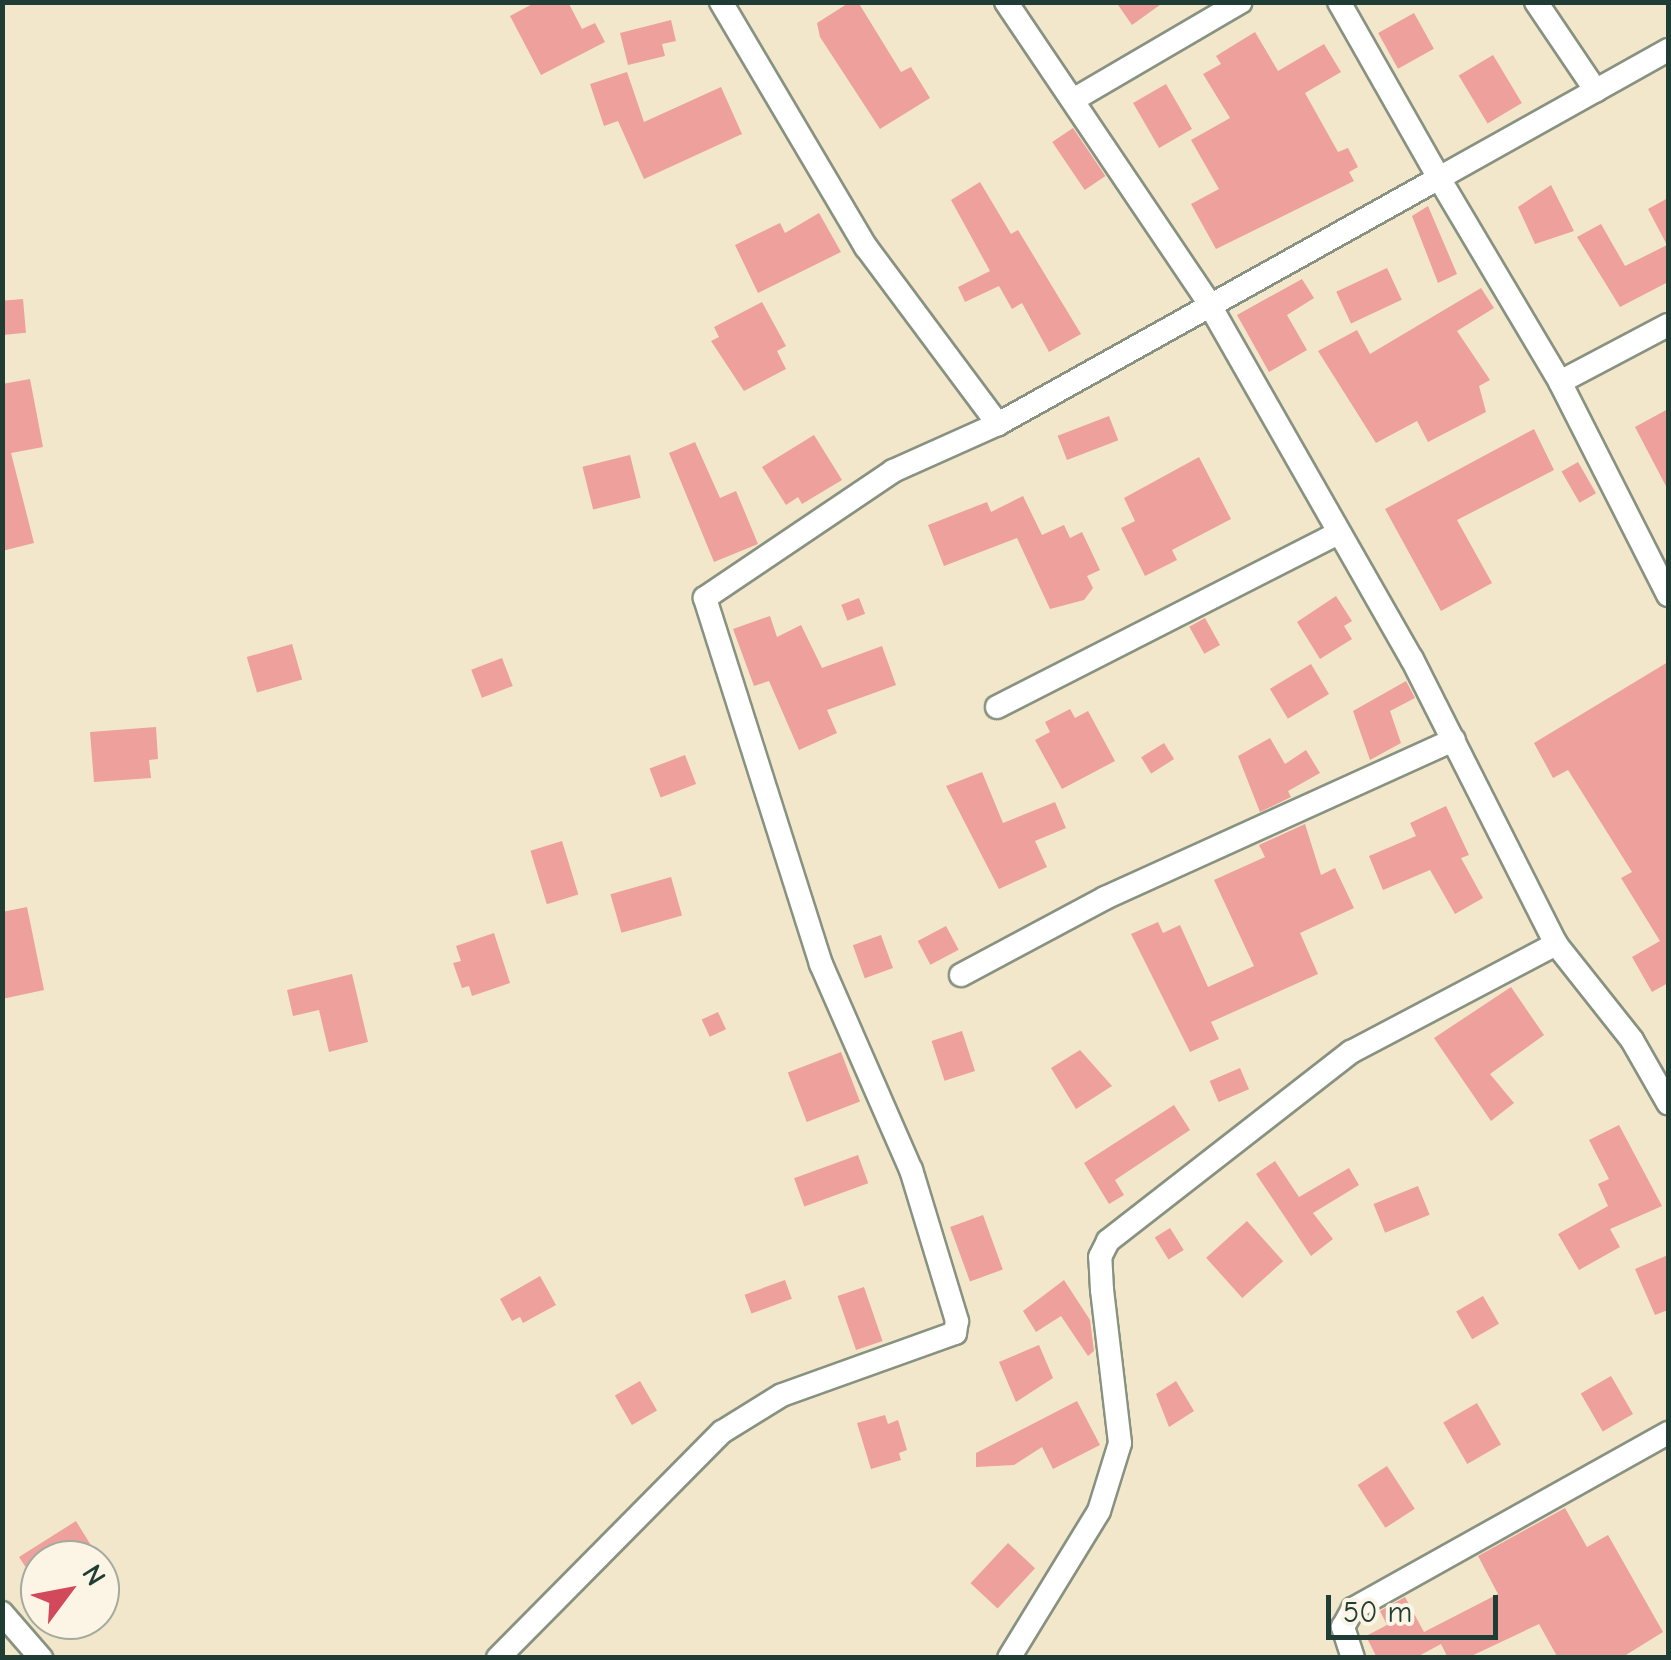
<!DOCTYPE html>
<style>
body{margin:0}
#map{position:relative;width:1671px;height:1660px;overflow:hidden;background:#f2e7cb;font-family:"Comic Neue",sans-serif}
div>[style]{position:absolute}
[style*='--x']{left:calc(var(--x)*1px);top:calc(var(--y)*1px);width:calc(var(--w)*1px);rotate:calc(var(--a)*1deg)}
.building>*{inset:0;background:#eda09c;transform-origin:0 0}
.roads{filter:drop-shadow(2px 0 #889280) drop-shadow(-2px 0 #889280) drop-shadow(0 2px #889280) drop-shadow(0 -2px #889280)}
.street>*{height:22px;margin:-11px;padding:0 11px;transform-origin:11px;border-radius:11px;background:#fff}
span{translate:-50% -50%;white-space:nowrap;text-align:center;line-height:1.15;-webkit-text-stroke:10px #fcf5e5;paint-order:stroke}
.frame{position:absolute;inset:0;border:5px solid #1f3d34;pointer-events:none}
.north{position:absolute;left:20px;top:1540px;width:100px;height:100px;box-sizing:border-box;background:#fcf5e5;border:2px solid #a4ab9e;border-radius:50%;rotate:58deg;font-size:28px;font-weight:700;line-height:40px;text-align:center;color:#1f3d34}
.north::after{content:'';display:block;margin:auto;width:35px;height:45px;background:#d1495b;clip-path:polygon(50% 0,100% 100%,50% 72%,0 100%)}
.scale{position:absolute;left:1326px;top:1595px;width:172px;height:45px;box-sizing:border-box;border:5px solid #1f3d34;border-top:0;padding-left:12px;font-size:30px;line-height:35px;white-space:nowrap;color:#1f3d34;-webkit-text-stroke:8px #fcf5e5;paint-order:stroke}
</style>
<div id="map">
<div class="building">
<div style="clip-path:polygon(536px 2px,568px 2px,582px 29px,595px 23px,605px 42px,541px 75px,510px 16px)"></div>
<div style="clip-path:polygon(850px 2px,858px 2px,901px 72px,911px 67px,930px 98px,880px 129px,820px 37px,817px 23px)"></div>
<div style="clip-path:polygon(1116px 2px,1164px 2px,1132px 25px)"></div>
<div style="left:1414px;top:13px;width:41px;height:41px;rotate:61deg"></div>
<div style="clip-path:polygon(671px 20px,676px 41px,662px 44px,665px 56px,628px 65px,620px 33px)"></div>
<div style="clip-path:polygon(1255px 32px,1278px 71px,1324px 44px,1341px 72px,1305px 93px,1338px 152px,1348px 148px,1358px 167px,1349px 172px,1354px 181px,1216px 249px,1191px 204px,1219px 189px,1191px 140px,1230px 118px,1203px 74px,1221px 64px,1216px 56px)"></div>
<div style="left:1493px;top:55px;width:56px;height:40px;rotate:59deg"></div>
<div style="clip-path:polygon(627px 72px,644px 122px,721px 87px,742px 134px,644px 179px,618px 121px,604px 126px,590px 84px)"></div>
<div style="left:1166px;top:84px;width:52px;height:38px;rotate:60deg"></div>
<div style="left:1073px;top:128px;width:58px;height:25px;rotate:56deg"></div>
<div style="clip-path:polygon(980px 182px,1011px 234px,1018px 230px,1081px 334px,1049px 352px,1022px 303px,1012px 309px,999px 286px,965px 302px,958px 287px,990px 271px,951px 200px)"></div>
<div style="clip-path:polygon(1551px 185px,1574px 231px,1535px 244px,1518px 207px)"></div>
<div style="clip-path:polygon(1668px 198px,1668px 282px,1620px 307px,1577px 237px,1601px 224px,1625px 266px,1667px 245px,1648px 209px)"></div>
<div style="clip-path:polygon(1428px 206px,1457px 274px,1438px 283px,1412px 216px)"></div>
<div style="clip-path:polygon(819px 213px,841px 252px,758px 293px,735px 245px,780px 223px,785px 233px)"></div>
<div style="left:1387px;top:268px;width:35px;height:56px;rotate:65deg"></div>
<div style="clip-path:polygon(1302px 279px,1314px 298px,1287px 315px,1307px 350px,1269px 372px,1237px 315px)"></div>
<div style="clip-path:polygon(1481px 288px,1494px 308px,1457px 331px,1490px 380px,1479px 386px,1486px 412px,1428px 442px,1417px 421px,1376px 443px,1318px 351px,1357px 330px,1370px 354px)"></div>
<div style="left:23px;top:299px;width:34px;height:21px;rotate:85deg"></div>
<div style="clip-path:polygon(762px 302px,786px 346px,777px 351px,786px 369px,744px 391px,711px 341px,719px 337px,714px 327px)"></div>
<div style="clip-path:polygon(30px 379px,43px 447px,11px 453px,34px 543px,2px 551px,2px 384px)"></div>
<div style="clip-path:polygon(1668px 409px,1668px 490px,1635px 427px)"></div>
<div style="left:1109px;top:416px;width:26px;height:55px;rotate:69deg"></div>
<div style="clip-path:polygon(1534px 429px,1554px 470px,1457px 520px,1492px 583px,1441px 611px,1385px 509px)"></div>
<div style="clip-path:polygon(814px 435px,842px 480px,802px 504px,798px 497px,786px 505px,762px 467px)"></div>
<div style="clip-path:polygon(695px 442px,720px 498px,736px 491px,758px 544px,714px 562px,669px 453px)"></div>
<div style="left:630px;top:455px;width:44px;height:49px;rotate:76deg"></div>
<div style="clip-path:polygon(1199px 457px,1231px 519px,1172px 550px,1177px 560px,1145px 576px,1121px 528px,1135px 521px,1124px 498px)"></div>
<div style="left:1578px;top:462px;width:36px;height:19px;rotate:60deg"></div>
<div style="clip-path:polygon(1023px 496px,1042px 535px,1064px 525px,1070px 538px,1082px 532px,1100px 570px,1087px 576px,1093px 588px,1084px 600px,1050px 609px,1017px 538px,944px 566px,928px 525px,987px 502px,991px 512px)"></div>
<div style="clip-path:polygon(1336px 596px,1352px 621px,1344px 626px,1352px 639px,1320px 659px,1297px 622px)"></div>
<div style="left:859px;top:598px;width:17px;height:19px;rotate:69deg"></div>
<div style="clip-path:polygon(770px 616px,777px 637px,801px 625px,822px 668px,882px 646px,896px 685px,827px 710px,837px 733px,799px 750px,769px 681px,754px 686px,733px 629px)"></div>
<div style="left:1205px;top:618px;width:31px;height:18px;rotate:61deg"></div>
<div style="left:292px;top:644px;width:37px;height:47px;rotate:74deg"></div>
<div style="left:502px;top:658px;width:30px;height:33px;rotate:69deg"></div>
<div style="clip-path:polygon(1668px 662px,1668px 983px,1652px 992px,1632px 957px,1660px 941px,1621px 878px,1632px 872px,1568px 770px,1553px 778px,1534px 743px)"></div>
<div style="left:1311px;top:664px;width:35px;height:48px;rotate:59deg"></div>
<div style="clip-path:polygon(1406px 681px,1415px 698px,1390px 711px,1401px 743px,1370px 760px,1353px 711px)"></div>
<div style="clip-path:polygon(1070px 709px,1075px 718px,1088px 711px,1115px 761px,1062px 789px,1035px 740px,1050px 732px,1045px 722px)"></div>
<div style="clip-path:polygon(156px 727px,158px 759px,149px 760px,151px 778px,94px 782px,90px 732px)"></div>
<div style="clip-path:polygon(1270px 738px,1285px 764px,1306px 750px,1320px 773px,1288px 791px,1291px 797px,1260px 812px,1238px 756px)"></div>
<div style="left:1164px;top:743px;width:19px;height:27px;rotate:58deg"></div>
<div style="left:685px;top:755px;width:31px;height:38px;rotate:69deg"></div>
<div style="clip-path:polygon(982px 772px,1003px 823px,1055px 802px,1066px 828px,1035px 841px,1047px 867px,999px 889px,946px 786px)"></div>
<div style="clip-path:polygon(1446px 806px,1469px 855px,1461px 858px,1483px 898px,1455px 914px,1430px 870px,1383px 890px,1369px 856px,1416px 836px,1410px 823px)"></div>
<div style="clip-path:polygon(1305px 824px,1321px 875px,1335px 868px,1354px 908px,1300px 933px,1318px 974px,1211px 1022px,1219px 1039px,1190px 1052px,1131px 934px,1158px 922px,1163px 933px,1180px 925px,1208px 987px,1254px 966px,1214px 880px,1265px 857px,1259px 845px)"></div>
<div style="left:562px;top:841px;width:56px;height:33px;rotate:73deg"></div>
<div style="left:671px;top:877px;width:40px;height:63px;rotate:74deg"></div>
<div style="clip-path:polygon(27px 907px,44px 990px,2px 999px,2px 912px)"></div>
<div style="left:946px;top:926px;width:27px;height:32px;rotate:62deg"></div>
<div style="clip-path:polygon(494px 933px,510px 983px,472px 996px,469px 986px,462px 988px,453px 963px,461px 961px,456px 946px)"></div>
<div style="left:881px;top:935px;width:35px;height:30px;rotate:70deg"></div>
<div style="clip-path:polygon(352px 974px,368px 1042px,329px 1052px,319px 1010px,293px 1016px,287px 990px)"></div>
<div style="clip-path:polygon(1511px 987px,1544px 1035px,1490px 1074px,1514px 1103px,1491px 1121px,1434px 1038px)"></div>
<div style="left:718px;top:1012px;width:19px;height:18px;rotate:65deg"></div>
<div style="left:962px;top:1031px;width:42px;height:32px;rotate:72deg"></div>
<div style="clip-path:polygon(1080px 1050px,1112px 1086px,1076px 1109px,1051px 1068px)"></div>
<div style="left:841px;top:1052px;width:53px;height:57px;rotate:69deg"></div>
<div style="left:1240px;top:1068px;width:23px;height:33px;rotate:67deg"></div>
<div style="clip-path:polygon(1174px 1105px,1190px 1130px,1115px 1180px,1124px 1195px,1109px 1204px,1084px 1163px)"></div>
<div style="clip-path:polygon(1619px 1125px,1662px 1206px,1610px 1229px,1620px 1247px,1579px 1270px,1558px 1234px,1608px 1206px,1598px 1184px,1609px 1179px,1589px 1140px)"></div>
<div style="left:858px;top:1155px;width:30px;height:68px;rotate:70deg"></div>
<div style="clip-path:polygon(1275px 1161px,1299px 1197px,1349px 1168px,1359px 1185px,1313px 1213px,1333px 1239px,1311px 1256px,1256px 1174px)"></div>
<div style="left:1418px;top:1186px;width:31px;height:48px;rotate:68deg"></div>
<div style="left:983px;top:1215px;width:58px;height:35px;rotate:70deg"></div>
<div style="left:1247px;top:1221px;width:54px;height:55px;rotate:48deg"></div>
<div style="left:1170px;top:1228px;width:26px;height:18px;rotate:58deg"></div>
<div style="clip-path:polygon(1668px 1255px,1668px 1310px,1655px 1315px,1635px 1269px)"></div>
<div style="clip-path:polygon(540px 1276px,556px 1305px,523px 1323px,520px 1317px,512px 1321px,500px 1299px)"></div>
<div style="left:785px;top:1280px;width:20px;height:43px;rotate:70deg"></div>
<div style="clip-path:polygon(1064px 1280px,1090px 1320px,1094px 1351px,1088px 1356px,1061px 1316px,1036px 1332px,1023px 1311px)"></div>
<div style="left:864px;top:1287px;width:57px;height:28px;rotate:71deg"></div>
<div style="left:1483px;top:1296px;width:32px;height:31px;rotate:60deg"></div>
<div style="clip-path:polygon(1039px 1345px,1053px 1378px,1016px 1402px,999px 1362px)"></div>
<div style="left:1611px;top:1376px;width:44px;height:35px;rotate:60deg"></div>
<div style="left:640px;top:1381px;width:34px;height:29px;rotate:60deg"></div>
<div style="clip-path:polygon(1176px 1381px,1194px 1411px,1169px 1427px,1156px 1394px)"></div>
<div style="clip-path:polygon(1077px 1401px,1100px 1445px,1053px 1469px,1042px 1447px,1014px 1465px,976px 1467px,976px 1453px)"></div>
<div style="left:1477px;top:1403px;width:48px;height:39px;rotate:60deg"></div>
<div style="clip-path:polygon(885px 1415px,888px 1424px,898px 1420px,907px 1450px,899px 1453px,901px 1460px,871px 1469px,857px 1423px)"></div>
<div style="left:1387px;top:1466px;width:51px;height:35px;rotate:57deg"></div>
<div style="clip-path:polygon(1565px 1508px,1587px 1547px,1608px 1535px,1663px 1632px,1621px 1658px,1558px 1658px,1539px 1624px,1467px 1658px,1448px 1658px,1441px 1644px,1415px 1658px,1377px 1658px,1366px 1636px,1387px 1625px,1380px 1611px,1405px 1597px,1424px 1632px,1498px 1594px,1478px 1556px)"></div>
<div style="clip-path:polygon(76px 1521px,100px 1560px,40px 1560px,40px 1589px,19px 1557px)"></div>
<div style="left:1008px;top:1543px;width:37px;height:55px;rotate:43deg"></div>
</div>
<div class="roads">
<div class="street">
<div style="--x:721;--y:2;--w:285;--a:59.4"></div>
<div style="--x:866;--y:247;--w:221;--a:53.3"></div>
<div style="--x:1006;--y:2;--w:362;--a:56"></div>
<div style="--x:1208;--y:302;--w:411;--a:60.3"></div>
<div style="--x:1412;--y:659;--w:319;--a:63.2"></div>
<div style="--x:1556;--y:944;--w:122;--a:51.6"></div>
<div style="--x:1632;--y:1040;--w:73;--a:60.3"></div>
<div style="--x:1536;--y:2;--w:107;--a:56"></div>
<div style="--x:1668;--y:50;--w:262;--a:150.8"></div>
<div style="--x:1439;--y:178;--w:237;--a:59.3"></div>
<div style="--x:1560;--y:382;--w:239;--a:63.1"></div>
<div style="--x:1073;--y:100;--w:194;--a:-30.3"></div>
<div style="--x:1560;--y:382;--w:122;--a:-27.8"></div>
<div style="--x:997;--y:707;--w:381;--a:-27"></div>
<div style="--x:961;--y:975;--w:163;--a:-28.1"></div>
<div style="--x:1105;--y:898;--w:383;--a:-24.4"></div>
<div style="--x:2;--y:1613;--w:60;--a:49.1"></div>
<div style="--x:498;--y:1658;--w:318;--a:-45.3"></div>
<div style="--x:722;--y:1432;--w:70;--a:-31.7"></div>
<div style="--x:782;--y:1395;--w:184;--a:-19.7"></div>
<div style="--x:955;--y:1333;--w:12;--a:-81"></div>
<div style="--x:957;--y:1321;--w:158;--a:-106.9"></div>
<div style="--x:911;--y:1170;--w:225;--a:-113.6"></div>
<div style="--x:821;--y:964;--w:384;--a:-107.6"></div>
<div style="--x:705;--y:598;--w:227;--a:-34"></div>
<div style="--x:893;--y:471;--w:115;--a:-24.1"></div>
<div style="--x:998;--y:424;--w:505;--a:-29.15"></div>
<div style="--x:1439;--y:178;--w:202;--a:-119.6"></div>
<div style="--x:1009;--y:1658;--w:172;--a:-58.5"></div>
<div style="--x:1099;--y:1511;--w:71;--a:-72.8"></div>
<div style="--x:1120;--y:1443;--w:154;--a:-96.7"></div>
<div style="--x:1102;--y:1290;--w:33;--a:-93"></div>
<div style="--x:1100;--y:1257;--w:18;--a:-63"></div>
<div style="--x:1108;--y:1241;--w:308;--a:-37.9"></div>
<div style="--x:1351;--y:1052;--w:232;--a:-27.8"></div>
<div style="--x:1353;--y:1658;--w:33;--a:-108"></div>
<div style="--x:1343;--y:1627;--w:21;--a:-61"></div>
<div style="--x:1353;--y:1609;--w:361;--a:-29.2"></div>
</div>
</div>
<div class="frame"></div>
<div class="north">N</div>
<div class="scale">50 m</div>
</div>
